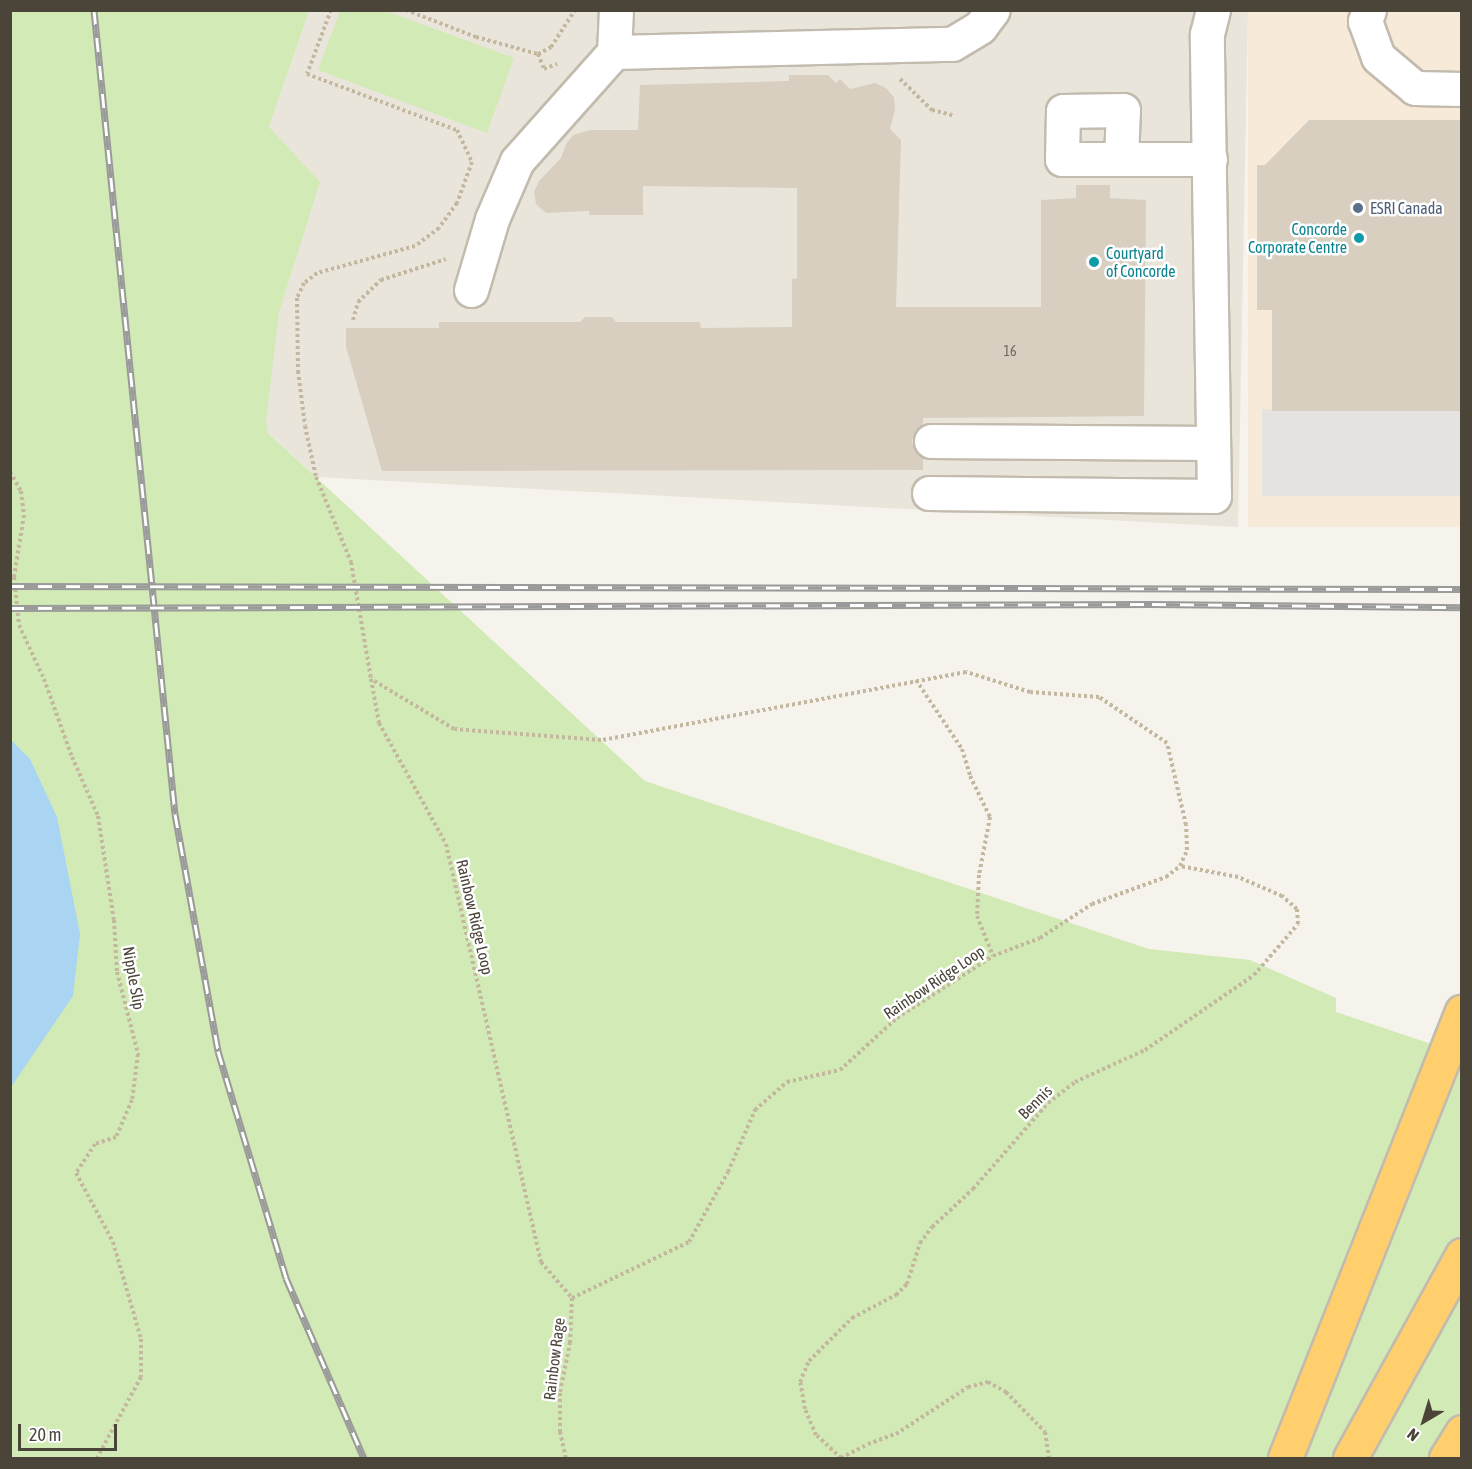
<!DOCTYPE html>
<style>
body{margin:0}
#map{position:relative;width:1472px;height:1469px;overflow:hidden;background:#f6f3ec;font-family:"Asap Condensed",sans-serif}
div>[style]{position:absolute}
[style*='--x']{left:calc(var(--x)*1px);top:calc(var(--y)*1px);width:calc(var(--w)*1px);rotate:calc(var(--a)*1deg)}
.residential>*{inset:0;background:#eae5da}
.commercial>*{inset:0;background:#f7ead8;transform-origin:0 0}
.green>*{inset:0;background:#d2eab5}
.parking>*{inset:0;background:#e5e3e0;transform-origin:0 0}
.water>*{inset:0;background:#a9d4f2}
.building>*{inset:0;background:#d8cfc1}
.path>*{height:4px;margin-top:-2px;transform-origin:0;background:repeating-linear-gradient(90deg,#c4b79f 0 3px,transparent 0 6px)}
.roads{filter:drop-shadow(2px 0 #c2bbae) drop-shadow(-2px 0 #c2bbae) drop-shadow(0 2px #c2bbae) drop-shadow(0 -2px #c2bbae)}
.minor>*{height:33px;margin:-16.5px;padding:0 16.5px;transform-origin:16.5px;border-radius:16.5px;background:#fff}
.highway>*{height:33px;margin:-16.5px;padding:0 16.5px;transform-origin:16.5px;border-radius:16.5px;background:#ffcf6e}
.rail>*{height:7px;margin-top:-3.5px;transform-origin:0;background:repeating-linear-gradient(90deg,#fff 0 14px,#9a9a9a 0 28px);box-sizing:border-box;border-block:2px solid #9a9a9a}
.dots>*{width:16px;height:16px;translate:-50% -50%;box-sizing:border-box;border:3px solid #fff;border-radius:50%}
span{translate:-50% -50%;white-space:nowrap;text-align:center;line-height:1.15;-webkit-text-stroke:5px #fff;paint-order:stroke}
.number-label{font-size:14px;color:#6e675b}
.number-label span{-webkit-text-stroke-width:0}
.service-label{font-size:16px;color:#4e5e75}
.left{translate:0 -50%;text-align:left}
.culture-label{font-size:16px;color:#0d838f}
.right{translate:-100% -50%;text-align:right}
.street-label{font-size:16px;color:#4b4439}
.frame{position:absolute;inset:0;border:12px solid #4b4439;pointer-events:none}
.north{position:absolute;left:1394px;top:1391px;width:60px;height:60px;-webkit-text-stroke:4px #fff;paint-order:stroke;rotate:218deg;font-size:16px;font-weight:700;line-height:24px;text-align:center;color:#4b4439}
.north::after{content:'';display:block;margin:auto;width:21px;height:27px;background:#4b4439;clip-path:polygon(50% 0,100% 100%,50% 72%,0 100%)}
.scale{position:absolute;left:18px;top:1424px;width:99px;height:27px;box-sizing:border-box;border:3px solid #4b4439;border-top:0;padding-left:8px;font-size:18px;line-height:21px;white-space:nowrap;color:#4b4439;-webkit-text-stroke:4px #fff;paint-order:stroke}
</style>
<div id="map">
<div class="residential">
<div style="clip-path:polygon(309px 11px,1248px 11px,1238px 527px,316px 477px,189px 359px)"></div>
</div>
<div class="commercial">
<div style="left:1248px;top:11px;width:213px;height:516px"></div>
</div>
<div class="green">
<div style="clip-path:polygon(10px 11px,309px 11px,269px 127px,320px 182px,279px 312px,266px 421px,268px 433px,645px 781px,1149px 949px,1250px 960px,1336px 998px,1336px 1012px,1461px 1054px,1461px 1458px,11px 1458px)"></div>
<div style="clip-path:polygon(340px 11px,386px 11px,514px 58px,487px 133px,318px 70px)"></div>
</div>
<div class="parking">
<div style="left:1461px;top:409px;width:87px;height:199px;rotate:90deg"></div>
</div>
<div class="water">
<div style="clip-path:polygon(11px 740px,30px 759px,57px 817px,80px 934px,73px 996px,11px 1087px)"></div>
</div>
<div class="building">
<div style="clip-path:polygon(789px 75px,828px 75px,836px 83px,840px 79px,850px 89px,875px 83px,886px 88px,894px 97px,895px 110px,890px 129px,901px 140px,896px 307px,1041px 307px,1041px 200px,1076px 198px,1076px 185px,1110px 185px,1110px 198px,1146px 200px,1144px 416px,923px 418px,923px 424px,915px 431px,912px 441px,915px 451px,923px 458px,923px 470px,382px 471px,346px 347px,346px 328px,439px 328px,439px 322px,580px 322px,585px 317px,612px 317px,616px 322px,700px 322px,701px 328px,792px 327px,792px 279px,797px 278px,797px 188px,643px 186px,643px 215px,589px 215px,589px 211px,546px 213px,536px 204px,534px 192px,539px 181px,561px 158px,566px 144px,573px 135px,590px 130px,638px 130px,640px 85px,789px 81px)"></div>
<div style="clip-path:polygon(1309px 120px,1461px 120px,1461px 411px,1272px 411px,1272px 310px,1257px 310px,1257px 165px,1265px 165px)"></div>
</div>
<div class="path">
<div style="--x:331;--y:10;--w:68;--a:110.6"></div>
<div style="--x:307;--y:74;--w:160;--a:20.5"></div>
<div style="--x:457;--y:130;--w:35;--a:65"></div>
<div style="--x:472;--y:162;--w:44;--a:110.1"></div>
<div style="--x:457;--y:203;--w:31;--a:126"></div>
<div style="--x:439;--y:228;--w:30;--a:143"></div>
<div style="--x:415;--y:246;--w:102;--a:164.6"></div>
<div style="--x:317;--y:273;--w:16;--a:142"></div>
<div style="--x:304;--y:283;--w:17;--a:115"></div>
<div style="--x:297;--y:298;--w:73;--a:89.2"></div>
<div style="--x:298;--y:371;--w:55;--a:82.7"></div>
<div style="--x:305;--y:426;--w:52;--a:77.8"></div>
<div style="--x:316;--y:477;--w:92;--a:67.6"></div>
<div style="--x:351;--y:562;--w:119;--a:80.3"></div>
<div style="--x:371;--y:679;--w:45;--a:79.7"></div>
<div style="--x:379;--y:723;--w:138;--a:61"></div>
<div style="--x:446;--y:844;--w:429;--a:77.2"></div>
<div style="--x:541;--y:1262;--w:48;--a:49.3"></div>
<div style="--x:572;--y:1298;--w:130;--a:-25.6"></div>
<div style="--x:689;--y:1242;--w:80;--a:-60.9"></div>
<div style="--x:728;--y:1172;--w:68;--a:-66.5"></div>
<div style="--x:755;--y:1110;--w:43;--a:-41.2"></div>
<div style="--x:787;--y:1082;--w:54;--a:-12.8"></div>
<div style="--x:840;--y:1070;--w:77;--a:-42.4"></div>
<div style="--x:897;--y:1018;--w:114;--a:-32.9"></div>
<div style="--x:993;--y:956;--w:50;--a:-21"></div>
<div style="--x:1040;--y:938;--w:62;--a:-33.2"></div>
<div style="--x:1092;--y:904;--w:79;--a:-20"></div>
<div style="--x:1166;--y:877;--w:18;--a:-38"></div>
<div style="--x:1180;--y:866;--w:17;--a:-66"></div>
<div style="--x:1187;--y:850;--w:25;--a:-92"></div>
<div style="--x:1186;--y:825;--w:84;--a:-103"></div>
<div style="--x:1167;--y:743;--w:82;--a:-145.9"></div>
<div style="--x:1099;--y:697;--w:69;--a:-175.9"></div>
<div style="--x:1030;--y:692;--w:67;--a:-162.6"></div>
<div style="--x:966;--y:672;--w:371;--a:169.4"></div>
<div style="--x:601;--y:740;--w:147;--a:-175.7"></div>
<div style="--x:454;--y:729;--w:97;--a:-148.9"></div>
<div style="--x:406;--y:10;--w:75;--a:21.1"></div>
<div style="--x:476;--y:37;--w:64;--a:15.3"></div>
<div style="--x:538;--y:54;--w:15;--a:-28"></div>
<div style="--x:551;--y:47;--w:44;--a:-57"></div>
<div style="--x:538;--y:54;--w:16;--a:68"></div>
<div style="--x:544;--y:69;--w:14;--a:-21"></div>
<div style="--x:900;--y:79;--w:45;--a:44.1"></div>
<div style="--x:932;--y:110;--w:21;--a:14"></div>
<div style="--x:353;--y:320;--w:19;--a:-74"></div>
<div style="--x:358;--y:302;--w:32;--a:-44"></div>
<div style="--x:381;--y:280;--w:68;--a:-17.9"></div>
<div style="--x:10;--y:472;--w:22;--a:60"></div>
<div style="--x:21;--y:491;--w:24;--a:83"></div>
<div style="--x:24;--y:515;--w:63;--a:99.2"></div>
<div style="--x:14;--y:577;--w:48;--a:84.1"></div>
<div style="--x:19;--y:625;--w:60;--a:65.2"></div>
<div style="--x:44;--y:679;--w:83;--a:70.3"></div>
<div style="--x:72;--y:757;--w:64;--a:66.2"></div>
<div style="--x:98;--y:816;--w:105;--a:81.3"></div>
<div style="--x:114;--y:920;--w:52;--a:86.7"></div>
<div style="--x:117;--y:972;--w:85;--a:75.6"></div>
<div style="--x:138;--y:1054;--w:46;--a:97.4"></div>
<div style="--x:132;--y:1100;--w:40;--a:113.4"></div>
<div style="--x:116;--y:1137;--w:22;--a:162"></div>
<div style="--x:95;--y:1144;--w:35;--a:123"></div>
<div style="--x:76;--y:1173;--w:78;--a:61.8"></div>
<div style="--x:113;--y:1242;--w:101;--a:73.9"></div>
<div style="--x:141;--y:1339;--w:38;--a:90"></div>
<div style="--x:141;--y:1377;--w:92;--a:118.5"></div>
<div style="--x:916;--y:680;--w:83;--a:56.3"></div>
<div style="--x:962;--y:749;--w:28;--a:73"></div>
<div style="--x:970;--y:776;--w:46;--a:64"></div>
<div style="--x:990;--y:817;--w:59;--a:100.7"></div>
<div style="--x:979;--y:875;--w:41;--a:92.8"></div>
<div style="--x:977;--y:916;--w:43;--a:68.2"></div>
<div style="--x:566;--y:1458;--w:27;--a:-103"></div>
<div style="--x:560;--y:1432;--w:40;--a:-90"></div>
<div style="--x:560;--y:1392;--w:50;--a:-78.5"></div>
<div style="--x:570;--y:1343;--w:45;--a:-87.5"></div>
<div style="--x:841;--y:1458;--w:34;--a:-137"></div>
<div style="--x:816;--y:1435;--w:28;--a:-113"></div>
<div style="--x:805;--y:1409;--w:27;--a:-100"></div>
<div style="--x:800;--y:1382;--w:23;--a:-67"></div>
<div style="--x:809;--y:1361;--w:61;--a:-45"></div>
<div style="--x:852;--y:1318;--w:50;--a:-27.6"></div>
<div style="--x:896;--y:1295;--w:16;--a:-45"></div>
<div style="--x:907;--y:1284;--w:43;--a:-72.4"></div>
<div style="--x:920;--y:1243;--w:20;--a:-53"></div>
<div style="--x:932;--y:1227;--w:56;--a:-42.8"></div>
<div style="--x:973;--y:1189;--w:114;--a:-48.9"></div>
<div style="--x:1048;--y:1103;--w:34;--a:-38"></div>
<div style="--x:1075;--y:1082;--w:77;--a:-24.6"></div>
<div style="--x:1145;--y:1050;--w:132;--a:-34.5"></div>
<div style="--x:1254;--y:975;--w:67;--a:-49.2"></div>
<div style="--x:1298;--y:924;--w:15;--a:-94"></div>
<div style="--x:1297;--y:909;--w:20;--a:-139"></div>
<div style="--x:1282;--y:896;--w:48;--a:-156.6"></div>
<div style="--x:1238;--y:877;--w:59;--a:-169.3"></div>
<div style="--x:841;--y:1458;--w:30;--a:-27"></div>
<div style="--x:868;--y:1444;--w:30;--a:-20"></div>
<div style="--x:896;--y:1434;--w:86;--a:-33.1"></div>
<div style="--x:968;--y:1387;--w:21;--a:-14"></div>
<div style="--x:988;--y:1382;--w:21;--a:29"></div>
<div style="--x:1006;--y:1392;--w:56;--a:45.7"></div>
<div style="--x:1045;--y:1432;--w:26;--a:81"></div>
</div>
<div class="roads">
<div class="minor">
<div style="--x:1369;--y:10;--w:12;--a:110"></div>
<div style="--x:1365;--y:21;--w:38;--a:70"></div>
<div style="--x:1378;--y:57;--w:48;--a:40"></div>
<div style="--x:1415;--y:88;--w:47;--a:1.2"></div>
<div style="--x:614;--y:52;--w:338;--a:-1.4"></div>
<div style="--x:952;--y:44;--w:33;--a:-31"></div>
<div style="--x:980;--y:27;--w:21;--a:-53"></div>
<div style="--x:1121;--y:159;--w:49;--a:-87.7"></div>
<div style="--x:1123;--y:110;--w:60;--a:179"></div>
<div style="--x:1063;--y:111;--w:48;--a:91.2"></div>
<div style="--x:1062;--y:159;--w:148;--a:0"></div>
<div style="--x:471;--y:290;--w:74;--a:-73.5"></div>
<div style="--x:492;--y:219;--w:63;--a:-66.7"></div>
<div style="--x:517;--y:161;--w:146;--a:-48.3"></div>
<div style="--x:614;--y:52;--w:42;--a:-87.3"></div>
<div style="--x:931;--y:441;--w:282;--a:0.4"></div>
<div style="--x:929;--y:493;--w:285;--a:0.6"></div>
<div style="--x:1214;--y:496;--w:462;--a:-90.9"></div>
<div style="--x:1207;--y:34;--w:25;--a:-76"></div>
</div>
<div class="highway">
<div style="--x:1285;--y:1458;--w:480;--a:-68.4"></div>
<div style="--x:1350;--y:1458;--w:232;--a:-61.1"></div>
<div style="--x:1446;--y:1458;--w:31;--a:-58"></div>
</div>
</div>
<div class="rail">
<div style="--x:94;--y:10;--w:808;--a:84.25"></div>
<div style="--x:175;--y:814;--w:241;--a:79.7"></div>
<div style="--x:218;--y:1051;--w:237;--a:73.3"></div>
<div style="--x:286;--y:1278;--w:196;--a:66.6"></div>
<div style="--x:10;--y:586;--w:1452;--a:0.12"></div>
<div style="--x:10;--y:608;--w:1142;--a:-0.2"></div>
<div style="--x:1152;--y:604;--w:310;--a:0.6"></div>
</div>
<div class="dots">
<div style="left:1358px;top:208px;background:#5c6f8a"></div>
<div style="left:1359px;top:238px;background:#0f9aa8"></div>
<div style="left:1094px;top:262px;background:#0f9aa8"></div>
</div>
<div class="number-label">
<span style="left:1010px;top:351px">16</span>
</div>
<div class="service-label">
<span class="left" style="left:1370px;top:208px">ESRI Canada</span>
</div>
<div class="culture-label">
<span class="right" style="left:1347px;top:238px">Concorde<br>Corporate Centre</span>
<span class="left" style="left:1106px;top:262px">Courtyard<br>of Concorde</span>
</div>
<div class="street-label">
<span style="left:475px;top:917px;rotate:77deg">Rainbow Ridge Loop</span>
<span style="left:134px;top:978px;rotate:80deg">Nipple Slip</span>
<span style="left:934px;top:982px;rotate:-34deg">Rainbow Ridge Loop</span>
<span style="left:1035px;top:1102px;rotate:-45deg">Bennis</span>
<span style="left:554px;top:1359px;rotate:-83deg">Rainbow Rage</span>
</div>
<div class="frame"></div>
<div class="north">N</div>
<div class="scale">20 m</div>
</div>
